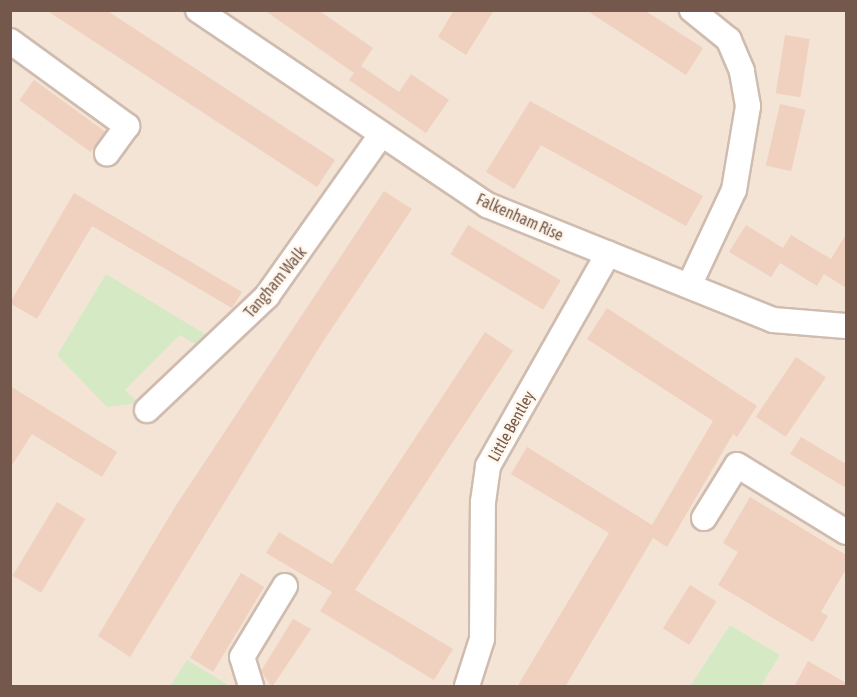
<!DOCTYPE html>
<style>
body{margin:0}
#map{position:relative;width:857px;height:697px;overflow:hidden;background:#fcf2e6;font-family:"Asap Condensed",sans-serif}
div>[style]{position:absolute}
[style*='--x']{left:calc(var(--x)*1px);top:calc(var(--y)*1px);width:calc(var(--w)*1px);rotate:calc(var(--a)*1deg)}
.residential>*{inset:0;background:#f3e4d5}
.green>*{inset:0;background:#d5e9c5}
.building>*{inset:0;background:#f0d0be;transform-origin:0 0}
.roads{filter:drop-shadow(2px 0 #cfbcaf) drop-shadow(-2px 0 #cfbcaf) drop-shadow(0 2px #cfbcaf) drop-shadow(0 -2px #cfbcaf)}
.minor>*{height:24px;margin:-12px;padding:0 12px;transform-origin:12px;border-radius:12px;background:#fff}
span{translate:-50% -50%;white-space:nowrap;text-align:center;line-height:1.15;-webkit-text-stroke:5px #fff6ec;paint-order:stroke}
.street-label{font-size:16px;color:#74584b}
.frame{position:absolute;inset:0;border:12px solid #74584b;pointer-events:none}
</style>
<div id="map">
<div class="residential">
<div style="clip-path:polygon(evenodd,10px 11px,846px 11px,846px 686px,761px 686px,780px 655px,730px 625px,690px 686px,230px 686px,187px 661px,170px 686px,11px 686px,10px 11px,106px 274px,180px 335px,124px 390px,138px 403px,57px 355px,106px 274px)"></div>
</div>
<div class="green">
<div style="clip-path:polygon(106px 274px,208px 336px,199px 346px,180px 335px,125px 390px,139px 403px,107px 407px,57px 355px)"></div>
<div style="clip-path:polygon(730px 625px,780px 655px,761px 686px,690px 686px)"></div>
<div style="clip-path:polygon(187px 660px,230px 686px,170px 686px)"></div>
</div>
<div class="building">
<div style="clip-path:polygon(46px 10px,106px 10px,335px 160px,317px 187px)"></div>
<div style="clip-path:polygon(264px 10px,318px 10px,373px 48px,361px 66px,399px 92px,411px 74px,449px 100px,426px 133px,349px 80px,354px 73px)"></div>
<div style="clip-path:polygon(454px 10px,494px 10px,466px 55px,438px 37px)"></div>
<div style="clip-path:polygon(586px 10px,644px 10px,703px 48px,686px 75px)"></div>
<div style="left:785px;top:35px;width:25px;height:59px;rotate:9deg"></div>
<div style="left:34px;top:80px;width:88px;height:25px;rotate:36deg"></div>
<div style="clip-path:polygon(530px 101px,703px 196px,686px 226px,541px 145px,514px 189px,486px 172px)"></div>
<div style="left:780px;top:104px;width:26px;height:63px;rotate:13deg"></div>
<div style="clip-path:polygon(384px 191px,412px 209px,322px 343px,130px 657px,98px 636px,175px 507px)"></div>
<div style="clip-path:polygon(74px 193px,242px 292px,232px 308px,92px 226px,37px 319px,10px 303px)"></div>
<div style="left:468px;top:225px;width:108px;height:34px;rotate:31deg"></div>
<div style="clip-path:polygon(746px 225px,783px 248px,791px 235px,831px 259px,846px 234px,846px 288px,824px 274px,817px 286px,780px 263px,771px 277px,729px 252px)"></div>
<div style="clip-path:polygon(607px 308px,757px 406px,737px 437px,733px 434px,667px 547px,653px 538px,565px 687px,517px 687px,609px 533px,511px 474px,527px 447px,652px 525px,713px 421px,587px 339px)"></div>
<div style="clip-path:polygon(485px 332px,513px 351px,355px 590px,453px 649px,434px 680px,320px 611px,332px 592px,266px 553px,279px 532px,332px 564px)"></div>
<div style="left:796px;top:357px;width:36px;height:72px;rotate:34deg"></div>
<div style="clip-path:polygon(10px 386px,117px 452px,102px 477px,32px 434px,10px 468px)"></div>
<div style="clip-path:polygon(801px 437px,846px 464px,846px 488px,790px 454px)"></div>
<div style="clip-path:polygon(750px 497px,846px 555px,846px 569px,821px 612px,828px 616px,813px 642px,718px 585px,738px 552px,723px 543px)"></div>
<div style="left:57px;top:502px;width:33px;height:86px;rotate:31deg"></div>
<div style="left:241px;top:573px;width:27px;height:99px;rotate:31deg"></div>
<div style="left:690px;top:585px;width:31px;height:51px;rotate:32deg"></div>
<div style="clip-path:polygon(293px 619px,311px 629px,272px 687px,261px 671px)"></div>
<div style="clip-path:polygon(808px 661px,846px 683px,846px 687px,794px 687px)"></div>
</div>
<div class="roads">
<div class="minor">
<div style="--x:198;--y:10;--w:349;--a:34"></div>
<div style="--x:487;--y:205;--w:308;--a:21.9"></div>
<div style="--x:773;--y:320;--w:73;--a:4.7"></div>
<div style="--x:10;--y:41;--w:145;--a:36"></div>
<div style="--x:127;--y:126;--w:34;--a:126"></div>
<div style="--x:689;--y:286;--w:106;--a:-64.9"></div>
<div style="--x:734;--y:190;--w:85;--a:-80.5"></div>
<div style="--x:748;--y:106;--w:36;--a:-100"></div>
<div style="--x:742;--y:71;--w:34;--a:-113"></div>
<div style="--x:729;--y:40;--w:48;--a:-141"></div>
<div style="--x:147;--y:410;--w:166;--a:-43.5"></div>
<div style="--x:267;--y:296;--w:197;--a:-54.7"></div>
<div style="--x:704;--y:518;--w:62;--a:-58.1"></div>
<div style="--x:737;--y:465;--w:128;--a:31.6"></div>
<div style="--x:251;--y:686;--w:30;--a:-107"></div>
<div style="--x:242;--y:657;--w:83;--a:-58.8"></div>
<div style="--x:467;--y:686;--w:49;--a:-72.3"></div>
<div style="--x:482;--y:639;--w:137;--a:-89.6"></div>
<div style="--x:483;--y:502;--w:36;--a:-82"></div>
<div style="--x:488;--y:466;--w:244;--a:-60.5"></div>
</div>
</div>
<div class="street-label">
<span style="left:520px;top:217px;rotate:24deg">Falkenham Rise</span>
<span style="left:275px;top:282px;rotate:-50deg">Tangham Walk</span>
<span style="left:511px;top:426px;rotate:-61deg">Little Bentley</span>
</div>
<div class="frame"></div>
</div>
